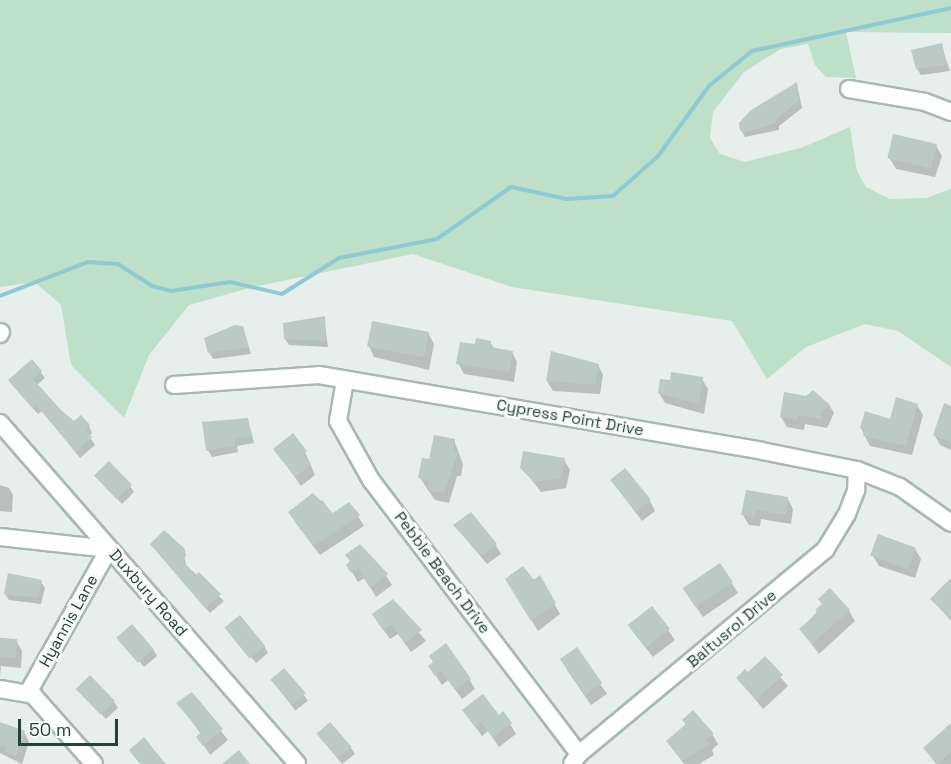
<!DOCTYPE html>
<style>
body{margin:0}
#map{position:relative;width:951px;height:764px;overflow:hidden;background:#e6efeb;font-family:"Space Grotesk",sans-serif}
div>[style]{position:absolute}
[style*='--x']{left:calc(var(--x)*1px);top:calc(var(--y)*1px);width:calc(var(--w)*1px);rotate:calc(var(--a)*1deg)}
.green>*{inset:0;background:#bfe0c8}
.shadow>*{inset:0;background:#0003;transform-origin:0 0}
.stream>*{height:4px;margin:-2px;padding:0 2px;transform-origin:2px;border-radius:2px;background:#8ec9d4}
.building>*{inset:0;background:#bbcac4;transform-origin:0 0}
.roads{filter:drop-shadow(2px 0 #a8b8b2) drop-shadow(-2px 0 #a8b8b2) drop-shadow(0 2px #a8b8b2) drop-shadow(0 -2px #a8b8b2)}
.minor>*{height:16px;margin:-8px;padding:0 8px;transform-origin:8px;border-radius:8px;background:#fff}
span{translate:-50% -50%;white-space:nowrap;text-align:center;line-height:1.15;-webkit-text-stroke:6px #f7fbf9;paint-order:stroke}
.street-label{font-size:16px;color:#24423a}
.scale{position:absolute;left:18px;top:719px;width:100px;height:27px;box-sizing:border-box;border:3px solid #24423a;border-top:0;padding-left:8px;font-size:18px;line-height:21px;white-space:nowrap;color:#24423a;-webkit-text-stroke:4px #f7fbf9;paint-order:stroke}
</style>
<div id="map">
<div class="green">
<div style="clip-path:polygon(0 0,951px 0,951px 33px,846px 32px,856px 78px,826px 77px,815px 65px,808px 44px,781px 49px,744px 72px,713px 112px,710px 138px,720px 154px,745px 162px,801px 148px,850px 127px,857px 171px,866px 187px,890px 199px,926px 198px,951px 189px,951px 367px,898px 331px,865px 324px,806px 347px,767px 379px,732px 321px,512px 287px,413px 254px,253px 287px,189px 305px,149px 355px,124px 418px,71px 365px,61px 305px,35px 282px,0 287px)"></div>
</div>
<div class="shadow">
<div style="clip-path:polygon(941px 45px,950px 71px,921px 75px,917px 69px)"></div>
<div style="clip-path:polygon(797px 84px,802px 108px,779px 126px,779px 130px,745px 137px,741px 130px)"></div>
<div style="clip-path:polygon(894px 136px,936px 146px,942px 156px,935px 177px,896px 169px,890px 159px)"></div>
<div style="clip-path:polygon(324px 318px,328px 347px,289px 345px,285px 339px)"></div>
<div style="clip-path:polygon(243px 327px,251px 354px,213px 359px,209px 352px,226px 329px)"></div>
<div style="clip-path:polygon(428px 333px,434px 344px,429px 370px,374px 357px,369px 346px)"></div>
<div style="clip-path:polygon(490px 342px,494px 349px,512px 352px,517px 362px,514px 382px,464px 374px,458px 363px,476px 346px)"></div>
<div style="clip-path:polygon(32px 361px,45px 378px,37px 385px,60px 411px,75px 423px,89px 426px,92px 433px,89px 436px,95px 445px,80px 458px,42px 411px,38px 414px,14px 387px)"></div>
<div style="clip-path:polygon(598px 365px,603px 375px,600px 394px,553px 391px,547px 381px)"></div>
<div style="clip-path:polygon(702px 379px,708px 389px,704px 414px,665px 403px,659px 393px)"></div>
<div style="clip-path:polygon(818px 400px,828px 403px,834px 413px,827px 428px,805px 424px,804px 430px,787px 427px,781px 417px)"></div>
<div style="clip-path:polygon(917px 405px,923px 415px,912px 455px,870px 446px,861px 428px,891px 420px)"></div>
<div style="clip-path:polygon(951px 408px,951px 450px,940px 445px,934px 434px)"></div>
<div style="clip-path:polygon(248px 420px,254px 443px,237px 446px,238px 452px,212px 457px,208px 450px)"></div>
<div style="clip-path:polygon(454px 440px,463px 464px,461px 476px,457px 476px,449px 503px,435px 500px,420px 478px,430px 461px)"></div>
<div style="clip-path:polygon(275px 449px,305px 452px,315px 475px,301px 486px)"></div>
<div style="clip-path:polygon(564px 460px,570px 470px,566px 488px,541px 492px,522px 467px)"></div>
<div style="clip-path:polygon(96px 476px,130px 486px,134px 492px,122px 504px)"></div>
<div style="clip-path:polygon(611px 480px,650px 501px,655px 511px,642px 521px)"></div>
<div style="clip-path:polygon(0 485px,9px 488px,13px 495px,12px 512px,0 511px)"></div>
<div style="clip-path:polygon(788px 499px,793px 509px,791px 524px,761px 519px,760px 526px,749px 525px,743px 515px)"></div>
<div style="clip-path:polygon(322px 500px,333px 515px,358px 516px,364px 526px,320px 555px,295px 522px)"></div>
<div style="clip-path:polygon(455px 526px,495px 544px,501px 554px,487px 564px)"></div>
<div style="clip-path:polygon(151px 544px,183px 550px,186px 565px,224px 601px,210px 613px)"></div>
<div style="clip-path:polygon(915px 549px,921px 559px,915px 578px,879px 566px,873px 556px)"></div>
<div style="clip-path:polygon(348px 565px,379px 565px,392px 585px,376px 597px,365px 578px,358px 582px)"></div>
<div style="clip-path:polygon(720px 565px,738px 593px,703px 617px,690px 598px)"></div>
<div style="clip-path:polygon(539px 577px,560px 614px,538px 631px,513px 590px)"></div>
<div style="clip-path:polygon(41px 582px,45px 588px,41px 604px,9px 600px,5px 594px)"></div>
<div style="clip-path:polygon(951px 589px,951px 621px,932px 599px)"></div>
<div style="clip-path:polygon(393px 601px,426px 641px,411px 652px,398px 634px,390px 639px,379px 624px)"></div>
<div style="clip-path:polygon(823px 605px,849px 611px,855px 621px,819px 654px,801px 630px)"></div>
<div style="clip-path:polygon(652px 608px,675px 640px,653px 657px,636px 635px)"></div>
<div style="clip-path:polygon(227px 629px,264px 646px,268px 653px,256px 663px)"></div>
<div style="clip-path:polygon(0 638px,16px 640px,22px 651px,21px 668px,1px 666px,0 677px)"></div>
<div style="clip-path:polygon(119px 638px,153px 649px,157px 656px,144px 667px)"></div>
<div style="clip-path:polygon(576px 649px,607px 694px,591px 705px,567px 670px)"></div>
<div style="clip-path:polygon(765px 659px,788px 686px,763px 709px,738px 678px,748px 674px)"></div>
<div style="clip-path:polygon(430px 667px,469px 679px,475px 689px,462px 699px,448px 680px,442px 685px)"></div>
<div style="left:284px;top:670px;width:39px;height:16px;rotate:52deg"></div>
<div style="clip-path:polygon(78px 689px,114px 702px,118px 708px,106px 719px)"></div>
<div style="clip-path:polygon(192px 694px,228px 740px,210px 755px,198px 737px,201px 734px,178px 703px)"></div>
<div style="clip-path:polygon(498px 717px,510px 724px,516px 734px,499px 747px,488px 731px,482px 736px,470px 720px)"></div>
<div style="clip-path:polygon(683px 720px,712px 734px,718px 744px,712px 750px,714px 755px,699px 764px,684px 764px,668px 742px,687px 726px)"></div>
<div style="clip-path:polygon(0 724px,24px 732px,29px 742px,22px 764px,0 753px)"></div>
<div style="clip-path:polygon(951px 726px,951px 764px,936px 764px,925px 749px)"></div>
<div style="clip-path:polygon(322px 739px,351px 748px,355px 754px,342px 764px)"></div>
</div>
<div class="stream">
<div style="--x:0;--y:296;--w:94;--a:-21.1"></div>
<div style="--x:88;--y:262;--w:30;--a:4"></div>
<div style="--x:118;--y:264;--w:40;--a:32.9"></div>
<div style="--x:152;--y:286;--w:20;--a:15"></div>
<div style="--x:171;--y:291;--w:60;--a:-8.7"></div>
<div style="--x:230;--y:282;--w:53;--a:13"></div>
<div style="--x:282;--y:294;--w:67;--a:-32.3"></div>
<div style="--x:339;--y:258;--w:100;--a:-11"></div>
<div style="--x:437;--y:239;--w:90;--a:-35.1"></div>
<div style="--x:511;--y:187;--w:57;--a:12.1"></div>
<div style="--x:567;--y:199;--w:46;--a:-3.7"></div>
<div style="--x:613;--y:196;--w:60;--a:-41.6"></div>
<div style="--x:658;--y:156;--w:87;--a:-53.9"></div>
<div style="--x:709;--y:86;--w:55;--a:-39.1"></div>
<div style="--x:752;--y:51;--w:204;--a:-12.2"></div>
</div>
<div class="building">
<div style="clip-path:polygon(942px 43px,947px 65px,916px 69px,911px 50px)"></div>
<div style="clip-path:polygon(797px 82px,799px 101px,776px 119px,776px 123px,744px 133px,740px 130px,739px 123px,750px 111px)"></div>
<div style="left:893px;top:134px;width:45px;height:25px;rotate:13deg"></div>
<div style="clip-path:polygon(325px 316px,326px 341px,284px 339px,283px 323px)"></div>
<div style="left:372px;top:321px;width:58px;height:26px;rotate:11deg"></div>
<div style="clip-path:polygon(235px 325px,243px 326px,248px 347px,208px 353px,204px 338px)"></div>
<div style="clip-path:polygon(476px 338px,491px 341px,490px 347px,513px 351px,509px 372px,456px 364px,460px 342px,475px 344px)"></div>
<div style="clip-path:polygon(551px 351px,599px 364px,595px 385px,546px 381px)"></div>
<div style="clip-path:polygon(32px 359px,42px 371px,33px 379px,61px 410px,74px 421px,81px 415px,90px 425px,86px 430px,92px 437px,76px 452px,37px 406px,33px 409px,8px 380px)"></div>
<div style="clip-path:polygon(671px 372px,703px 377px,699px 404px,658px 393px,660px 379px,670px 380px)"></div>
<div style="clip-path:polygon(813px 390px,830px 405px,822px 411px,821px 419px,799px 415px,798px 420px,780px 417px,784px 392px,806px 396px)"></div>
<div style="clip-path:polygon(896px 397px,918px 404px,906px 446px,863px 436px,865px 429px,860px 428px,865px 411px,890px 419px)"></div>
<div style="clip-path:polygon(944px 403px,951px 406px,951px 443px,933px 435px)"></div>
<div style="clip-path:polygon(248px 418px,251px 437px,235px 439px,235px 446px,206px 451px,202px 422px)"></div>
<div style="clip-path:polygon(293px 433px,307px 451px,303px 454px,311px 465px,295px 477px,273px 449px)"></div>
<div style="clip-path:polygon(434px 435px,455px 439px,453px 451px,458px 452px,444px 493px,427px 490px,429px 480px,418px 478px,422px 458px,429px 459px)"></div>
<div style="clip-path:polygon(523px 451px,565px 458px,561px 478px,534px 482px,520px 468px)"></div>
<div style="left:109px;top:461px;width:33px;height:21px;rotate:46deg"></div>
<div style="left:625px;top:468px;width:41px;height:19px;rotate:51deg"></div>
<div style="clip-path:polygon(746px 490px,788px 497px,786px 515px,756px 510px,755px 517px,741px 515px)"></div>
<div style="clip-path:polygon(313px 493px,333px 513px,349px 502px,360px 515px,313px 546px,288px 512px)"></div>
<div style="clip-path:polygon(471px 512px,497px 544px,481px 555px,453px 525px)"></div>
<div style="clip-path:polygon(164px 530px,185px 549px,186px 556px,182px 560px,195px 576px,199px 572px,221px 594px,205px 608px,150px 544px)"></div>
<div style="left:878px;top:534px;width:40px;height:23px;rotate:20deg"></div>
<div style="clip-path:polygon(360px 544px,388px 574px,370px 588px,358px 569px,351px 573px,346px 565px,350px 561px,345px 555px)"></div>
<div style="left:720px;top:563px;width:23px;height:45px;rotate:56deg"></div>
<div style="clip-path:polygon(523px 566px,534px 580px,540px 575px,556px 603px,531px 621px,505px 579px)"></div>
<div style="clip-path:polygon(8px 573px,42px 580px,38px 598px,4px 594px)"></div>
<div style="clip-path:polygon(951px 578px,951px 619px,930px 599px)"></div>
<div style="clip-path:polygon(830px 588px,850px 610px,812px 644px,799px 629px,817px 613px,815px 610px,822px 604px,818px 599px)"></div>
<div style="clip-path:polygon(393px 599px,422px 630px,405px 643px,391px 625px,383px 630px,372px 614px)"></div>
<div style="left:652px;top:606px;width:29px;height:31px;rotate:52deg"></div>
<div style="left:240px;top:615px;width:40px;height:20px;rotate:51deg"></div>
<div style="left:132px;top:624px;width:33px;height:21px;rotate:49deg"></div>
<div style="left:0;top:638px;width:17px;height:19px;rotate:3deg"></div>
<div style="clip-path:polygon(446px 643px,471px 679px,455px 690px,441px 671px,435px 676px,428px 666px,433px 662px,429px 656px)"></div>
<div style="left:577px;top:647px;width:44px;height:21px;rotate:55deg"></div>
<div style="clip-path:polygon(765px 656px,783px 675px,756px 700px,736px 678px,745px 669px,748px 672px)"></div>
<div style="left:284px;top:668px;width:33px;height:18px;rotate:49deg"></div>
<div style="left:90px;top:675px;width:36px;height:20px;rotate:46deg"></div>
<div style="clip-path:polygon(192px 692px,223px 729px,203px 746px,196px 737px,201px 732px,176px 703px)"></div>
<div style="clip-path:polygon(483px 694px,499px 715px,503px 711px,512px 723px,493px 738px,481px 722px,475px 727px,462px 710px)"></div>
<div style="clip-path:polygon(693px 710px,714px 734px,706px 740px,710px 744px,682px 761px,666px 741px,686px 724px,682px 720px)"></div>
<div style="clip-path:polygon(0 722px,25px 731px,16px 756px,4px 752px,6px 747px,0 745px)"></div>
<div style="left:330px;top:722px;width:33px;height:18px;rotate:49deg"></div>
<div style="clip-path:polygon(951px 723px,951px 752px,938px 764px,923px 748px)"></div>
<div style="clip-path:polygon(144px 737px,155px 751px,166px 764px,140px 764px,129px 750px)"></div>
<div style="clip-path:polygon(239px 750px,250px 764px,222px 764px)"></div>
</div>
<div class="roads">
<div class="minor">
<div style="--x:849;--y:89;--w:77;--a:9.7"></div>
<div style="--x:925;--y:102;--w:28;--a:21"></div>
<div style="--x:0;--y:334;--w:2;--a:-63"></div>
<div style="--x:345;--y:380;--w:42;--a:99.7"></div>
<div style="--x:338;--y:421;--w:68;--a:60.8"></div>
<div style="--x:371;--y:480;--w:344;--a:52.8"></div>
<div style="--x:174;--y:385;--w:145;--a:-3.9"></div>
<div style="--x:319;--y:375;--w:449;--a:9.7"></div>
<div style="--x:762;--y:451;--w:97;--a:11.3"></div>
<div style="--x:857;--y:470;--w:46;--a:21.6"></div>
<div style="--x:900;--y:487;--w:62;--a:35.2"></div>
<div style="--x:0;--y:423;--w:452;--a:48.9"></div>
<div style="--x:0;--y:537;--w:110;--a:6.3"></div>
<div style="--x:109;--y:549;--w:165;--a:119.4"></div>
<div style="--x:0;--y:689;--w:34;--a:10"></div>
<div style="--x:33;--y:695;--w:92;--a:48.5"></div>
<div style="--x:572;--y:764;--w:12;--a:-55"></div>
<div style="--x:579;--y:754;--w:320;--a:-39.7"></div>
<div style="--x:825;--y:550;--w:42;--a:-58.6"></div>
<div style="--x:847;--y:514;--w:26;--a:-69"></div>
<div style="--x:856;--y:490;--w:20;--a:-87"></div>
</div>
</div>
<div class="street-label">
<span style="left:570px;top:418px;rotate:10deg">Cypress Point Drive</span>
<span style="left:442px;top:573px;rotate:53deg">Pebble Beach Drive</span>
<span style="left:148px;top:593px;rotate:49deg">Duxbury Road</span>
<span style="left:69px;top:621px;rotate:-61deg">Hyannis Lane</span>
<span style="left:732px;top:629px;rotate:-40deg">Baltusrol Drive</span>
</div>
<div class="scale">50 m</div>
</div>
